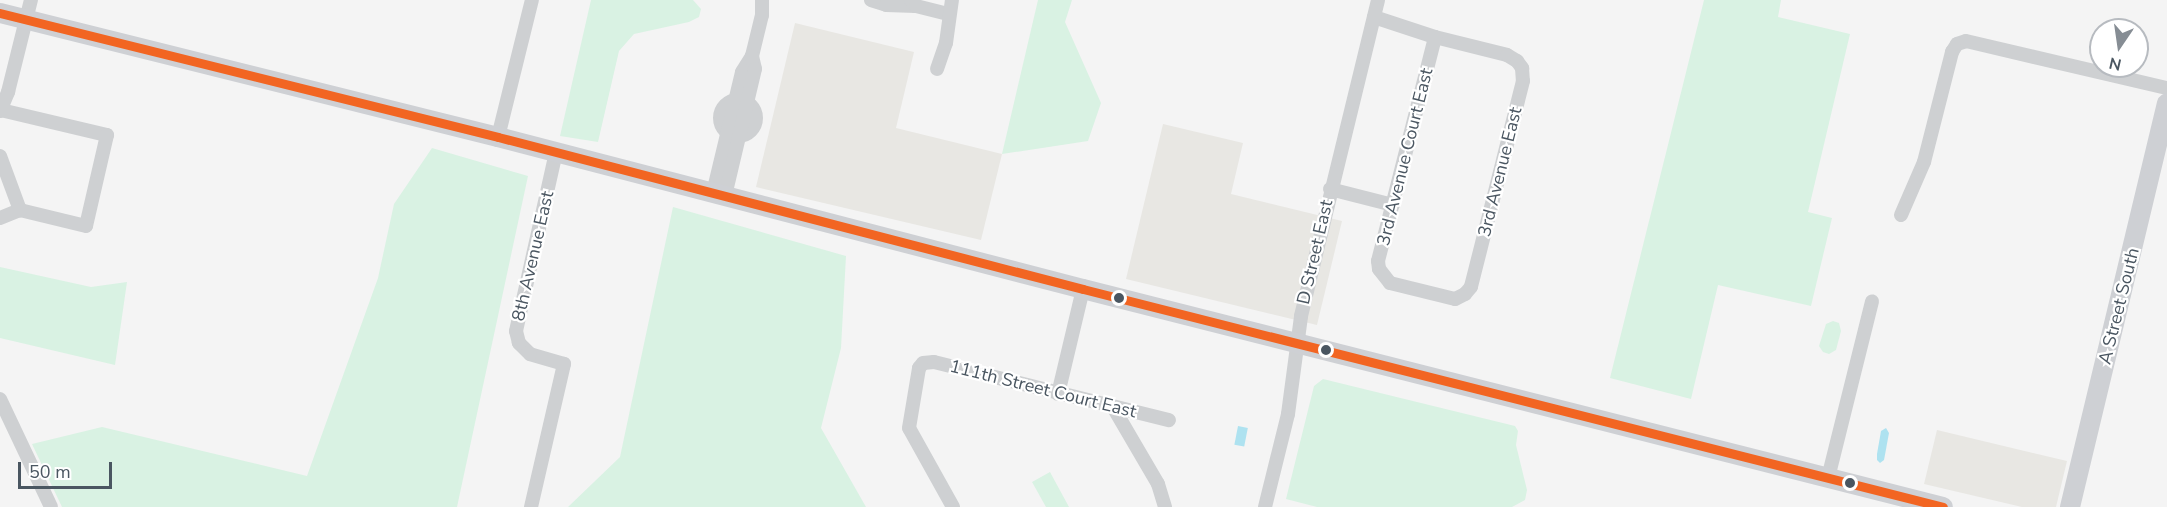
<!DOCTYPE html>
<style>
body{margin:0}
#map{position:relative;width:2167px;height:507px;overflow:hidden;background:#f4f4f4;font-family:"Nunito Sans",sans-serif}
div>[style]{position:absolute}
[style*='--x']{left:calc(var(--x)*1px);top:calc(var(--y)*1px);width:calc(var(--w)*1px);rotate:calc(var(--a)*1deg)}
.commercial>*{inset:0;background:#e8e7e3}
.green>*{inset:0;background:#d9f2e3}
.water>*{inset:0;background:#aee2f0;transform-origin:0 0}
.street>*{height:14px;margin:-7px;padding:0 7px;transform-origin:7px;border-radius:7px;background:#ced0d2}
.street>.ring{margin:-7px;padding:0;box-sizing:content-box;background:none;border:14px solid #ced0d2;border-radius:50%}
.secondary>*{height:20px;margin:-10px;padding:0 10px;transform-origin:10px;border-radius:10px;background:#ced0d4}
.bus-1>*{height:9px;margin:-4.5px;padding:0 4.5px;transform-origin:4.5px;border-radius:4.5px;background:#f26522}
.dots>*{width:16px;height:16px;translate:-50% -50%;box-sizing:border-box;border:3px solid #fff;border-radius:50%}
span{translate:-50% -50%;white-space:nowrap;text-align:center;line-height:1.15;-webkit-text-stroke:4.5px #fff;paint-order:stroke}
.street-label{font-size:18px;color:#4a5661}
.north{position:absolute;left:2089px;top:18px;width:60px;height:60px;box-sizing:border-box;background:#fff;border:2px solid #b7bbc0;border-radius:50%;rotate:193deg;font-size:16px;font-weight:700;line-height:24px;text-align:center;color:#4a5661}
.north::after{content:'';display:block;margin:auto;width:21px;height:27px;background:#868d94;clip-path:polygon(50% 0,100% 100%,50% 72%,0 100%)}
.scale{position:absolute;left:18px;top:462px;width:94px;height:27px;box-sizing:border-box;border:3px solid #4a5661;border-top:0;padding-left:8px;font-size:18px;line-height:21px;white-space:nowrap;color:#4a5661;-webkit-text-stroke:4px #fff;paint-order:stroke}
</style>
<div id="map">
<div class="commercial">
<div style="clip-path:polygon(795px 23px,914px 52px,896px 128px,1002px 154px,981px 240px,756px 187px)"></div>
<div style="clip-path:polygon(1163px 124px,1243px 143px,1231px 194px,1342px 221px,1317px 325px,1126px 279px)"></div>
<div style="clip-path:polygon(1937px 430px,2067px 461px,2056px 507px,2022px 507px,1924px 484px)"></div>
</div>
<div class="green">
<div style="clip-path:polygon(591px 0,693px 0,701px 9px,699px 17px,689px 22px,634px 34px,619px 51px,598px 142px,560px 136px)"></div>
<div style="clip-path:polygon(1038px 0,1072px 0,1065px 22px,1101px 103px,1088px 141px,1002px 154px)"></div>
<div style="clip-path:polygon(1704px 0,1781px 0,1778px 17px,1850px 34px,1808px 212px,1832px 218px,1811px 306px,1718px 285px,1691px 399px,1610px 378px)"></div>
<div style="clip-path:polygon(432px 148px,528px 176px,457px 507px,62px 507px,32px 444px,102px 427px,307px 476px,378px 278px,394px 204px)"></div>
<div style="clip-path:polygon(673px 207px,846px 256px,841px 348px,821px 428px,866px 507px,568px 507px,620px 457px)"></div>
<div style="clip-path:polygon(0 267px,91px 287px,127px 282px,115px 365px,0 338px)"></div>
<div style="clip-path:polygon(1833px 321px,1839px 323px,1841px 331px,1836px 350px,1829px 354px,1823px 352px,1819px 346px,1826px 324px)"></div>
<div style="clip-path:polygon(1323px 379px,1515px 426px,1518px 431px,1516px 445px,1527px 490px,1525px 500px,1512px 507px,1317px 507px,1286px 499px,1314px 386px)"></div>
<div style="clip-path:polygon(1050px 472px,1069px 507px,1046px 507px,1032px 482px)"></div>
</div>
<div class="water">
<div style="left:1238px;top:426px;width:10px;height:19px;rotate:11deg"></div>
<div style="clip-path:polygon(1886px 428px,1889px 433px,1884px 460px,1880px 463px,1877px 460px,1877px 454px,1881px 431px)"></div>
</div>
<div class="street">
<div style="--x:871;--y:0;--w:16;--a:18"></div>
<div style="--x:886;--y:5;--w:30;--a:2"></div>
<div style="--x:916;--y:6;--w:8;--a:-130"></div>
<div style="--x:916;--y:6;--w:34;--a:14"></div>
<div style="--x:1374;--y:17;--w:64;--a:18.2"></div>
<div style="--x:1435;--y:37;--w:74;--a:14"></div>
<div style="--x:1507;--y:55;--w:12;--a:31"></div>
<div style="--x:1517;--y:61;--w:9;--a:54"></div>
<div style="--x:1522;--y:68;--w:13;--a:86"></div>
<div style="--x:1523;--y:81;--w:212;--a:104.2"></div>
<div style="--x:1471;--y:287;--w:9;--a:131"></div>
<div style="--x:1465;--y:294;--w:11;--a:153"></div>
<div style="--x:1455;--y:299;--w:67;--a:-166.2"></div>
<div style="--x:1390;--y:283;--w:18;--a:-128"></div>
<div style="--x:1379;--y:269;--w:8;--a:-97"></div>
<div style="--x:1378;--y:261;--w:231;--a:-75.7"></div>
<div style="--x:752;--y:56;--w:42;--a:-76.3"></div>
<div style="--x:762;--y:15;--w:15;--a:-90"></div>
<div style="--x:937;--y:69;--w:28;--a:-71"></div>
<div style="--x:946;--y:43;--w:43;--a:-82.1"></div>
<div class="ring" style="left:720px;top:100px;width:22px;height:22px"></div>
<div style="--x:1;--y:110;--w:109;--a:13.3"></div>
<div style="--x:107;--y:135;--w:93;--a:103"></div>
<div style="--x:86;--y:226;--w:68;--a:-166.4"></div>
<div style="--x:0;--y:111;--w:21;--a:-67"></div>
<div style="--x:8;--y:92;--w:95;--a:-76"></div>
<div style="--x:498;--y:137;--w:141;--a:-76.1"></div>
<div style="--x:0;--y:156;--w:58;--a:69.7"></div>
<div style="--x:1330;--y:189;--w:65;--a:14.3"></div>
<div style="--x:713;--y:193;--w:124;--a:-76.5"></div>
<div style="--x:742;--y:72;--w:19;--a:-58"></div>
<div style="--x:752;--y:56;--w:13;--a:77"></div>
<div style="--x:755;--y:69;--w:130;--a:103.3"></div>
<div style="--x:1901;--y:215;--w:58;--a:-66.5"></div>
<div style="--x:1924;--y:162;--w:114;--a:-75.7"></div>
<div style="--x:1952;--y:52;--w:9;--a:-58"></div>
<div style="--x:1957;--y:44;--w:9;--a:-18"></div>
<div style="--x:1966;--y:41;--w:206;--a:13.2"></div>
<div style="--x:0;--y:218;--w:22;--a:-22"></div>
<div style="--x:1058;--y:394;--w:108;--a:-76.6"></div>
<div style="--x:0;--y:399;--w:119;--a:64.7"></div>
<div style="--x:1113;--y:407;--w:89;--a:59.7"></div>
<div style="--x:1158;--y:484;--w:24;--a:73"></div>
<div style="--x:1828;--y:478;--w:182;--a:-76"></div>
<div style="--x:531;--y:507;--w:147;--a:-77"></div>
<div style="--x:564;--y:364;--w:35;--a:-164"></div>
<div style="--x:530;--y:354;--w:16;--a:-135"></div>
<div style="--x:519;--y:343;--w:12;--a:-104"></div>
<div style="--x:516;--y:331;--w:183;--a:-77.4"></div>
<div style="--x:953;--y:507;--w:90;--a:-119.1"></div>
<div style="--x:909;--y:428;--w:61;--a:-80.5"></div>
<div style="--x:919;--y:368;--w:6;--a:-51"></div>
<div style="--x:923;--y:363;--w:11;--a:-5"></div>
<div style="--x:934;--y:362;--w:242;--a:13.9"></div>
<div style="--x:1265;--y:507;--w:96;--a:-76.1"></div>
<div style="--x:1288;--y:414;--w:99;--a:-82.4"></div>
<div style="--x:1301;--y:316;--w:325;--a:-76.3"></div>
</div>
<div class="secondary">
<div style="--x:0;--y:13;--w:513;--a:13.98"></div>
<div style="--x:498;--y:137;--w:604;--a:14.57"></div>
<div style="--x:1083;--y:289;--w:887;--a:14.22"></div>
<div style="--x:2070;--y:507;--w:415;--a:-76.5"></div>
</div>
<div class="bus-1">
<div style="--x:0;--y:13;--w:513;--a:13.98"></div>
<div style="--x:498;--y:137;--w:604;--a:14.57"></div>
<div style="--x:1083;--y:289;--w:887;--a:14.22"></div>
</div>
<div class="dots">
<div style="left:1119px;top:298px;background:#4a5661"></div>
<div style="left:1326px;top:350px;background:#4a5661"></div>
<div style="left:1850px;top:483px;background:#4a5661"></div>
</div>
<div class="street-label">
<span style="left:1405px;top:157px;rotate:-76deg">3rd Avenue Court East</span>
<span style="left:1500px;top:172px;rotate:-76deg">3rd Avenue East</span>
<span style="left:1315px;top:252px;rotate:-77deg">D Street East</span>
<span style="left:533px;top:256px;rotate:-77deg">8th Avenue East</span>
<span style="left:2119px;top:306px;rotate:-76deg">A Street South</span>
<span style="left:1043px;top:389px;rotate:14deg">111th Street Court East</span>
</div>
<div class="north">N</div>
<div class="scale">50 m</div>
</div>
